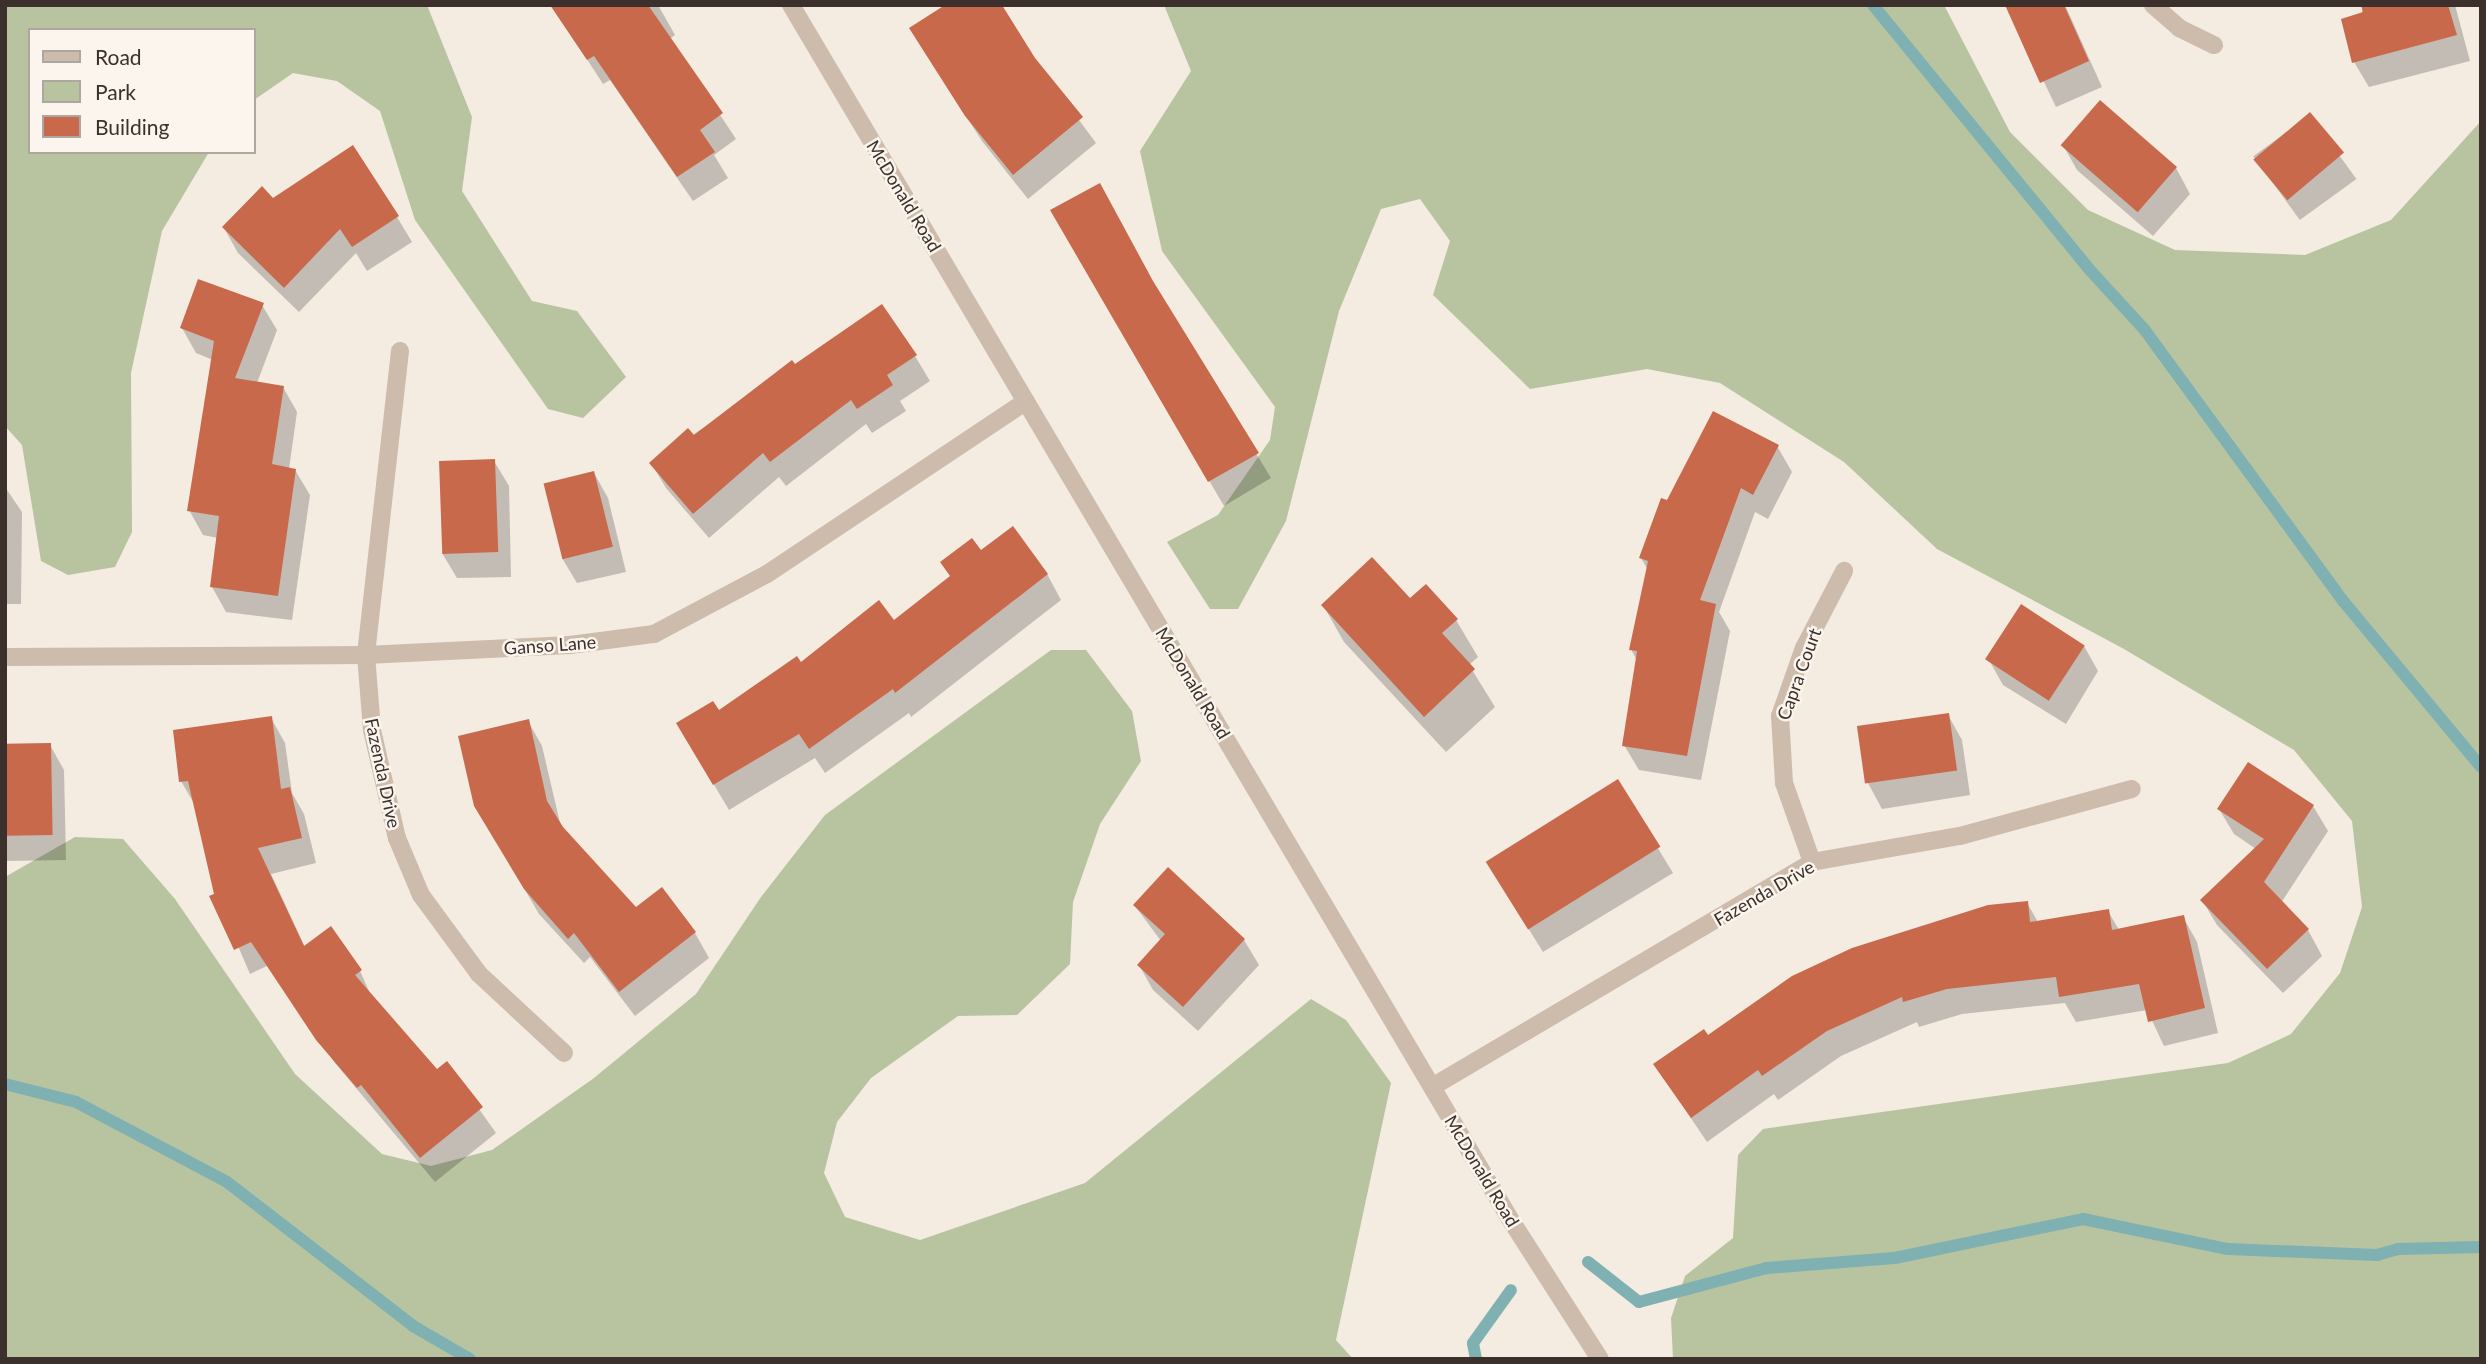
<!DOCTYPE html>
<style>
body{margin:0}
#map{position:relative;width:2486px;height:1364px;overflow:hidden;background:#f4ebe1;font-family:Lato,sans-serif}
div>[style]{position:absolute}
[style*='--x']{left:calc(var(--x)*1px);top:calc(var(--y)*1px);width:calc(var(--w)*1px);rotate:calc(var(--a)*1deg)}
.green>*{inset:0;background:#b8c4a0}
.shadow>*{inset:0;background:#0003;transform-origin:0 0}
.stream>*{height:12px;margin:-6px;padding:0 6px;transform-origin:6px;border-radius:6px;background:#7fb0b2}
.building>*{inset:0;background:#c8694b;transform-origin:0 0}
.street>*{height:18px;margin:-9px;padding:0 9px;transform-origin:9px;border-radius:9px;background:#cdbbac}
span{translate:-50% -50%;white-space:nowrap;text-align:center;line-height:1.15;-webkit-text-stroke:5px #fbf5ee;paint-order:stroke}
.street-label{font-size:18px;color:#3b302b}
.frame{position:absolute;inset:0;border:7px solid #3b302b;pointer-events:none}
.legend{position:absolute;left:28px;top:28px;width:228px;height:126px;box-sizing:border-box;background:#fbf5ee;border:2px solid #aea6a0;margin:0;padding:9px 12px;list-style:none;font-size:21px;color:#3b302b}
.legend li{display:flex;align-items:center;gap:14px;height:35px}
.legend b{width:35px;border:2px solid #aea6a0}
</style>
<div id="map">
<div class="green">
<div style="clip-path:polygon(5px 5px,427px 5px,472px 117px,462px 191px,532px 301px,577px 311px,626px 377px,583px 418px,548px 409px,415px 220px,380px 111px,337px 81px,293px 73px,254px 100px,254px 30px,30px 30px,30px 152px,209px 152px,162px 231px,131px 373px,132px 532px,115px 567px,68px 575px,41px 561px,22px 445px,5px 426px)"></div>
<div style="clip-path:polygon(1164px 5px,1944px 5px,2010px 132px,2088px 210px,2175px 250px,2305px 255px,2391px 220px,2481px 121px,2481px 1359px,1673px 1359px,1671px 1318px,1685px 1276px,1733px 1238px,1738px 1155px,1763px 1129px,2228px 1063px,2291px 1034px,2340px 973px,2362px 907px,2352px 821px,2294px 750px,2124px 649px,1937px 549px,1844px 462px,1720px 383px,1647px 369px,1530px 389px,1433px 295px,1450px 241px,1420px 199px,1381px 209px,1339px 311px,1286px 521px,1238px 609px,1210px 609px,1167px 542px,1218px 515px,1270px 440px,1275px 407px,1162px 251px,1140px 151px,1191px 71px)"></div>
<div style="clip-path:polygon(1051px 650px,1086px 650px,1132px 711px,1141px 761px,1100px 824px,1073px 902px,1070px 964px,1017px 1015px,958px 1016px,871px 1078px,837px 1122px,824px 1173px,845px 1217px,920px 1240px,1085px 1183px,1311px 999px,1346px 1020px,1391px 1083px,1336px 1340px,1353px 1359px,5px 1359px,5px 877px,75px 837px,123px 839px,175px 899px,295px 1074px,382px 1154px,431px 1166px,492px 1150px,594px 1078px,696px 994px,761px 897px,825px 815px)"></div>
</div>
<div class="shadow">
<div style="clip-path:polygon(552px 5px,658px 5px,675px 35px,670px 39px,736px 139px,714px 155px,728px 178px,693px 201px,610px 80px,603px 84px)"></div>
<div style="clip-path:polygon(2007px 5px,2065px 5px,2102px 87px,2056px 107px)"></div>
<div style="clip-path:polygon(2363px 5px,2455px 5px,2470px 61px,2369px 87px,2354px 62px)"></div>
<div style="clip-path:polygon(926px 54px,1034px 59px,1096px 143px,1028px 199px,982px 141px)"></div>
<div style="clip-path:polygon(2100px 102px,2176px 168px,2190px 194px,2153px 236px,2077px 170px,2063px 145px)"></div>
<div style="left:2310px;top:115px;width:79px;height:70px;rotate:54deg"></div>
<div style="clip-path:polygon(273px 200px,397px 217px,412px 242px,367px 271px,356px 253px,299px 312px,238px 253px,224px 228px)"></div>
<div style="clip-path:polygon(1052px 211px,1160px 295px,1271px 478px,1224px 506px)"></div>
<div style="clip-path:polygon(262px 305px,277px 330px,257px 383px,283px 387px,297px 412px,289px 469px,295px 470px,310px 495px,292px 620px,226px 612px,212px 587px,218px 538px,203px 535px,189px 510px,213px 360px,196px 353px,182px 328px)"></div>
<div style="clip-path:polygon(915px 356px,930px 381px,900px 401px,906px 411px,872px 433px,866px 424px,786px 486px,779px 477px,709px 538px,666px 488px,651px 463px,795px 366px)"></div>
<div style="clip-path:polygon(1777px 446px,1792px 472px,1768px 519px,1755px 512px,1719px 612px,1730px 631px,1701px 780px,1639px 770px,1624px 745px,1637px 661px,1631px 649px,1648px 570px,1641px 558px,1668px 502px)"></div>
<div style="clip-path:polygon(494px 461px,509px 486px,511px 577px,457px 578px,442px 553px)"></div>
<div style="clip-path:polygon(594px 473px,608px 498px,626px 572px,577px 583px,562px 558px)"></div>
<div style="clip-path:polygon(5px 487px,22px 512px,21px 604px,5px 604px)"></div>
<div style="clip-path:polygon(981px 553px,1047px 574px,1061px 600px,911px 717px,909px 713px,825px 773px,815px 758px,729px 810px,678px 724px,718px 712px,800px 664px,894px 622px)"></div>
<div style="clip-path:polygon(1410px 601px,1456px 620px,1478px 657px,1469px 665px,1495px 707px,1446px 752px,1344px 642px,1323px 605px)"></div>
<div style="clip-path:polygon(2084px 646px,2098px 671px,2066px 724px,2003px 685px,1989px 660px)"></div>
<div style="clip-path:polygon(1948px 715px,1962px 740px,1970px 795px,1882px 809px,1868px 783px)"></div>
<div style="clip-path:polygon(271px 718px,285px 743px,292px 793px,304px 814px,316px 863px,271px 874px,305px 947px,360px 971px,372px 998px,437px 1072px,447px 1064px,496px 1133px,435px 1182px,335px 1063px,267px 966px,250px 974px,216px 895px,196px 807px,181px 781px)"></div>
<div style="clip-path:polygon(528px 721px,542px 746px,561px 827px,635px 909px,695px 933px,709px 958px,635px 1016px,590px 957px,584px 963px,539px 914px,476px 806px)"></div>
<div style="clip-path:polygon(50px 745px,64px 770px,66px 860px,5px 861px,5px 746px)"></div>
<div style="clip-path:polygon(1617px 781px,1673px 873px,1543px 952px,1503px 888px)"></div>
<div style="clip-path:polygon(2313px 806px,2328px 831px,2281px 903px,2308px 930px,2322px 956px,2283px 993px,2217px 925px,2202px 900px,2256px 849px,2234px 834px,2219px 809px)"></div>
<div style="clip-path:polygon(2027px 903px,2038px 922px,2108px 911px,2119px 930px,2183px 917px,2197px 942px,2218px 1033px,2164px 1046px,2147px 1010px,2076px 1022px,2065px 1003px,1962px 1014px,1919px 1027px,1917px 1022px,1841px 1056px,1778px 1100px,1774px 1094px,1707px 1142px,1655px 1065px,1707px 1037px)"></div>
<div style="clip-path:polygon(1135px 906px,1244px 940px,1259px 965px,1198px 1031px,1153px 990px,1139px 965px,1161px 941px)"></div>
</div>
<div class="stream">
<div style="--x:1873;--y:5;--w:341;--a:50.7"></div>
<div style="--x:2089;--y:269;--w:81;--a:47.5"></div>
<div style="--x:2144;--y:329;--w:338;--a:53.8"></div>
<div style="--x:2344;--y:602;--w:214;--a:50.3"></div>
<div style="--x:5;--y:1084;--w:73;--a:14.2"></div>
<div style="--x:76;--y:1102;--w:171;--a:27.9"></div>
<div style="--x:227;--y:1182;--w:235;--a:37.7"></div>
<div style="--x:413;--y:1326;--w:66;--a:30.1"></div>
<div style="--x:1588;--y:1262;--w:65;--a:38.1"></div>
<div style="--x:1639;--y:1302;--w:132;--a:-14.9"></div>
<div style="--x:1767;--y:1268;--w:128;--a:-4.5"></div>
<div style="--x:1895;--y:1258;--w:192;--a:-11.7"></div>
<div style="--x:2083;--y:1219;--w:148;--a:11.7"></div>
<div style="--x:2228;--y:1249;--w:149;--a:2.3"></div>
<div style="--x:2377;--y:1255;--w:22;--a:-16"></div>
<div style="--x:2398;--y:1249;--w:83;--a:-1.4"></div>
<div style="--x:1476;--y:1359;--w:16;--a:-101"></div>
<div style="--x:1473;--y:1343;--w:65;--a:-54.4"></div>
</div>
<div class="building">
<div style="clip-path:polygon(550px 5px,648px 5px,723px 113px,700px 130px,715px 152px,677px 177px,594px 56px,587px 60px)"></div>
<div style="clip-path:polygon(945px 5px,1002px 5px,1035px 58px,1083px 117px,1013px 175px,965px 116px,909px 28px)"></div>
<div style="clip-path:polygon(2005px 5px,2064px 5px,2089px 61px,2040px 83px)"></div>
<div style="clip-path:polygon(2361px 5px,2448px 5px,2457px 35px,2352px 63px,2341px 19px,2363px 12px)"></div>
<div style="left:2100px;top:100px;width:102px;height:60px;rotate:41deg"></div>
<div style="left:2310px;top:112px;width:53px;height:74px;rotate:50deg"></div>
<div style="clip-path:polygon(353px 145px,399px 216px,352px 247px,340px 229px,284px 288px,222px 227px,262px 186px,273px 198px)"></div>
<div style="clip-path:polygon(1100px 183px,1153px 281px,1259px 453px,1208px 482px,1050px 210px)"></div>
<div style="clip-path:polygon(198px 279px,264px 303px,235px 378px,284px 386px,272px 464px,296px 469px,278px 596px,210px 587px,219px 516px,187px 511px,214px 341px,180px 328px)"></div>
<div style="clip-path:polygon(882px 304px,917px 355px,887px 375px,893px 385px,857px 409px,851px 400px,770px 462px,763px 453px,693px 514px,649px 463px,688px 428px,694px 435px,792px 360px,795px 364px)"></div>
<div style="clip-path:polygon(1713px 411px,1779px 445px,1753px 495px,1741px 488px,1700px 600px,1716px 604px,1687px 756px,1622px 746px,1637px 651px,1629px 650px,1648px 561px,1639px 558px,1661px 498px,1667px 500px)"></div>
<div style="left:495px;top:459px;width:93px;height:56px;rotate:88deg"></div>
<div style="left:594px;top:471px;width:78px;height:52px;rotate:76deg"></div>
<div style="clip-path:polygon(1013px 526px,1048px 574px,895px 693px,893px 689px,809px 749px,799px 734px,713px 785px,676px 723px,713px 701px,719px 710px,797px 656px,801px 662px,879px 600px,894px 620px,950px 576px,940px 562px,972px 538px,981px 550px)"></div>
<div style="clip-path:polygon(1372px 557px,1410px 598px,1426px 584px,1458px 619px,1442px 633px,1475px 669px,1424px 717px,1321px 605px)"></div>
<div style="left:2021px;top:604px;width:76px;height:66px;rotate:33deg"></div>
<div style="left:1949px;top:713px;width:58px;height:93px;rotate:82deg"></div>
<div style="clip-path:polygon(272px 716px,281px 789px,290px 787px,302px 838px,258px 848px,304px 946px,331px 926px,362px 970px,355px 975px,437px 1069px,447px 1061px,483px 1107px,420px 1158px,361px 1085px,357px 1088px,316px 1040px,251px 942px,234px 950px,209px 896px,214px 894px,188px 781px,179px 782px,173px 730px)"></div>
<div style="clip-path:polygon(529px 719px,547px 801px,563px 827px,636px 907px,662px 887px,696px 932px,619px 992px,574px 933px,568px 939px,524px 889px,474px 806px,458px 736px)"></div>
<div style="left:51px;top:743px;width:92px;height:46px;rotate:89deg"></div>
<div style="clip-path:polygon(2248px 762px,2314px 805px,2264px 882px,2309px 929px,2267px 969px,2200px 900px,2264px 839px,2217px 809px)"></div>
<div style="left:1618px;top:779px;width:80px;height:156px;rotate:58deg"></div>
<div style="clip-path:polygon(1168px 867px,1245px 939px,1183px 1007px,1137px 965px,1165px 934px,1133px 905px)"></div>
<div style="clip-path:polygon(2028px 901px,2030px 922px,2109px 909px,2112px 930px,2184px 915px,2205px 1008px,2148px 1022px,2139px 984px,2059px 997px,2056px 977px,1947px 989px,1903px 1002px,1902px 997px,1827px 1031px,1762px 1076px,1758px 1070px,1691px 1118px,1653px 1064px,1704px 1029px,1708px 1035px,1792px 976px,1852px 948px,1988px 905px)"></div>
</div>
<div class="street">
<div style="--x:791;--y:5;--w:1411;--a:59.36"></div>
<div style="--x:1510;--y:1219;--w:166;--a:57.3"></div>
<div style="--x:2153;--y:5;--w:35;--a:41"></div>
<div style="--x:2179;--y:28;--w:39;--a:26"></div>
<div style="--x:400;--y:351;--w:306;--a:96.4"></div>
<div style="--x:366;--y:655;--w:75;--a:85.4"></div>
<div style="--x:372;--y:730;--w:111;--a:77"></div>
<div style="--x:397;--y:838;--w:62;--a:67.2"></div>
<div style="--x:421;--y:895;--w:98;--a:53.7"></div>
<div style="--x:479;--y:974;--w:116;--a:42.9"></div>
<div style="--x:5;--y:657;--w:361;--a:-0.3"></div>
<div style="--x:366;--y:655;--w:204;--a:-2.8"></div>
<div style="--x:570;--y:645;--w:85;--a:-7.5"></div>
<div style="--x:654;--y:634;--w:128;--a:-28"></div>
<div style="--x:767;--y:574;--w:311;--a:-33.7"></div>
<div style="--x:1812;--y:862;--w:84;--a:-109.5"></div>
<div style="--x:1784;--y:783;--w:67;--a:-93.4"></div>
<div style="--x:1780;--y:716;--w:72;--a:-70.6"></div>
<div style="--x:1804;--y:648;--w:87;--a:-62.5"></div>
<div style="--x:1432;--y:1087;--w:442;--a:-30.6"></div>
<div style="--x:1812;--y:862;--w:150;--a:-10"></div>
<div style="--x:1960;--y:836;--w:178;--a:-15.3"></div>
</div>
<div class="street-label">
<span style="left:904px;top:196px;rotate:59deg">McDonald Road</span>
<span style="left:550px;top:645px;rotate:-4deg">Ganso Lane</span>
<span style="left:1799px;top:674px;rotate:-70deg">Capra Court</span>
<span style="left:1193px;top:683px;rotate:59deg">McDonald Road</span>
<span style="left:383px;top:773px;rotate:78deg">Fazenda Drive</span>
<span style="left:1764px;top:893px;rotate:-30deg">Fazenda Drive</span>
<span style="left:1482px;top:1171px;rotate:59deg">McDonald Road</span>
</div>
<div class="frame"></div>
<ul class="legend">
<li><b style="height:9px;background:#cdbbac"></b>Road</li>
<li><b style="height:19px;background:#b8c4a0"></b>Park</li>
<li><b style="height:19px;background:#c8694b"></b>Building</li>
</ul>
</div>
